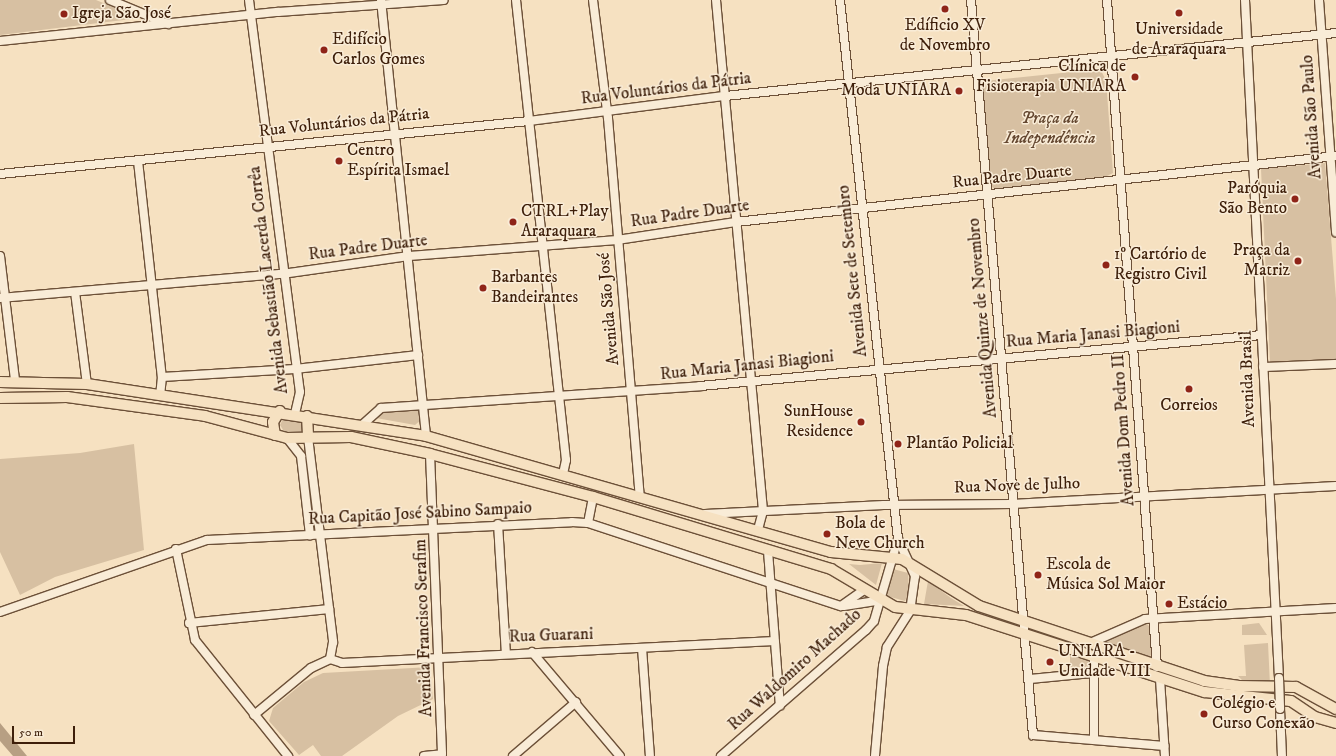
<!DOCTYPE html>
<meta charset="utf-8">
<style>
body{margin:0}
#map{position:relative;width:1336px;height:756px;overflow:hidden;background:#f6e1c1;font-family:"IM FELL DW Pica",serif}
div>[style]{position:absolute}
[style*='--x']{left:calc(var(--x)*1px);top:calc(var(--y)*1px);width:calc(var(--w)*1px);rotate:calc(var(--a)*1deg)}
.green>*{inset:0;background:#d7c0a2}
.water>*{inset:0;background:#b79f83}
.roads{filter:drop-shadow(1px 0 #6c5038) drop-shadow(-1px 0 #6c5038) drop-shadow(0 1px #6c5038) drop-shadow(0 -1px #6c5038)}
.minor>*{height:8px;margin:-4px;padding:0 4px;transform-origin:4px;border-radius:4px;background:#f9ecd7}
.major>*{height:10px;margin:-5px;padding:0 5px;transform-origin:5px;border-radius:5px;background:#f6e1c1}
.bridges{filter:drop-shadow(1px 0 #6c5038) drop-shadow(-1px 0 #6c5038) drop-shadow(0 1px #6c5038) drop-shadow(0 -1px #6c5038)}
.minor-bridge>*{height:8px;margin:-4px;padding:0 4px;transform-origin:4px;border-radius:4px;background:#f9ecd7}
.dots>*{width:11px;height:11px;translate:-50% -50%;box-sizing:border-box;border:2px solid #f9ecd7;border-radius:50%}
span{translate:-50% -50%;white-space:nowrap;text-align:center;line-height:1.15;-webkit-text-stroke:3px #f9ecd7;paint-order:stroke}
.poi-label{font-size:17px;color:#3e1f0a}
.left{translate:0 -50%;text-align:left}
.right{translate:-100% -50%;text-align:right}
.street-label{font-size:17px;color:#3e1f0a}
.park-label{font-size:17px;color:#644730;font-style:italic}
.scale{position:absolute;left:12px;top:726px;width:63px;height:18px;box-sizing:border-box;border:2px solid #3e1f0a;border-top:0;padding-left:5px;font-size:12px;line-height:14px;white-space:nowrap;color:#3e1f0a;-webkit-text-stroke:3px #f9ecd7;paint-order:stroke}
</style>
<div id="map">
<div class="green">
<div style="clip-path:polygon(0 0,96px 0,140px 18px,0 35px)"></div>
<div style="clip-path:polygon(1100px 69px,1106px 80px,1113px 173px,1105px 177px,997px 190px,990px 186px,982px 87px,985px 81px)"></div>
<div style="clip-path:polygon(1325px 163px,1336px 299px,1336px 359px,1270px 362px,1261px 169px)"></div>
<div style="clip-path:polygon(420px 410px,421px 420px,415px 425px,376px 418px,381px 413px)"></div>
<div style="clip-path:polygon(284px 417px,306px 422px,304px 432px,299px 435px,285px 433px,280px 425px)"></div>
<div style="clip-path:polygon(134px 444px,144px 550px,55px 577px,20px 595px,0 552px,0 459px,80px 453px)"></div>
<div style="clip-path:polygon(882px 563px,876px 585px,849px 564px,860px 565px)"></div>
<div style="clip-path:polygon(893px 569px,908px 573px,909px 591px,905px 601px,887px 596px)"></div>
<div style="clip-path:polygon(928px 581px,951px 598px,964px 606px,924px 604px)"></div>
<div style="clip-path:polygon(1146px 623px,1150px 627px,1152px 654px,1148px 658px,1102px 643px)"></div>
<div style="clip-path:polygon(1259px 623px,1267px 635px,1242px 635px,1242px 625px)"></div>
<div style="clip-path:polygon(1268px 643px,1270px 685px,1243px 681px,1238px 676px,1246px 676px,1244px 645px)"></div>
<div style="clip-path:polygon(1070px 653px,1090px 659px,1089px 667px,1070px 667px)"></div>
<div style="clip-path:polygon(430px 667px,433px 699px,398px 716px,342px 756px,321px 756px,313px 745px,299px 755px,269px 721px,273px 708px,304px 682px,323px 673px)"></div>
</div>
<div class="water">
<div style="clip-path:polygon(0 723px,27px 756px,13px 756px,0 741px)"></div>
</div>
<div class="roads">
<div class="minor">
<div style="--x:110;--y:0;--w:63;--a:22.5"></div>
<div style="--x:249;--y:0;--w:395;--a:82.6"></div>
<div style="--x:300;--y:392;--w:23;--a:103"></div>
<div style="--x:381;--y:0;--w:438;--a:84.1"></div>
<div style="--x:516;--y:0;--w:463;--a:83.8"></div>
<div style="--x:566;--y:460;--w:14;--a:102"></div>
<div style="--x:593;--y:0;--w:119;--a:82.8"></div>
<div style="--x:608;--y:118;--w:379;--a:85.2"></div>
<div style="--x:716;--y:0;--w:513;--a:84.74"></div>
<div style="--x:763;--y:511;--w:20;--a:105"></div>
<div style="--x:840;--y:0;--w:542;--a:83.86"></div>
<div style="--x:898;--y:539;--w:41;--a:65.3"></div>
<div style="--x:915;--y:576;--w:35;--a:98"></div>
<div style="--x:910;--y:611;--w:43;--a:122.6"></div>
<div style="--x:887;--y:647;--w:19;--a:102"></div>
<div style="--x:883;--y:666;--w:90;--a:95.1"></div>
<div style="--x:971;--y:0;--w:738;--a:85.18"></div>
<div style="--x:1033;--y:735;--w:132;--a:4.8"></div>
<div style="--x:1107;--y:0;--w:669;--a:85.71"></div>
<div style="--x:1245;--y:0;--w:679;--a:87.13"></div>
<div style="--x:1319;--y:0;--w:233;--a:85.8"></div>
<div style="--x:0;--y:41;--w:280;--a:-6"></div>
<div style="--x:278;--y:12;--w:166;--a:-4.1"></div>
<div style="--x:138;--y:161;--w:217;--a:83.7"></div>
<div style="--x:162;--y:377;--w:18;--a:96"></div>
<div style="--x:0;--y:174;--w:532;--a:-5.72"></div>
<div style="--x:529;--y:121;--w:198;--a:-7.3"></div>
<div style="--x:725;--y:96;--w:614;--a:-5.89"></div>
<div style="--x:0;--y:256;--w:125;--a:83.1"></div>
<div style="--x:75;--y:292;--w:93;--a:82.6"></div>
<div style="--x:0;--y:298;--w:283;--a:-4.9"></div>
<div style="--x:282;--y:274;--w:128;--a:-8.1"></div>
<div style="--x:409;--y:256;--w:209;--a:-4.4"></div>
<div style="--x:617;--y:240;--w:120;--a:-8.6"></div>
<div style="--x:736;--y:222;--w:604;--a:-6.28"></div>
<div style="--x:1263;--y:367;--w:73;--a:-2.4"></div>
<div style="--x:162;--y:377;--w:133;--a:-3.4"></div>
<div style="--x:295;--y:369;--w:124;--a:-6.5"></div>
<div style="--x:361;--y:426;--w:27;--a:-42"></div>
<div style="--x:381;--y:408;--w:320;--a:-3.9"></div>
<div style="--x:700;--y:386;--w:563;--a:-5.19"></div>
<div style="--x:308;--y:437;--w:207;--a:83"></div>
<div style="--x:333;--y:642;--w:17;--a:100"></div>
<div style="--x:287;--y:438;--w:23;--a:52"></div>
<div style="--x:301;--y:456;--w:80;--a:83.5"></div>
<div style="--x:430;--y:454;--w:300;--a:87.7"></div>
<div style="--x:705;--y:514;--w:179;--a:-2.9"></div>
<div style="--x:884;--y:505;--w:128;--a:-0.4"></div>
<div style="--x:1012;--y:504;--w:324;--a:-3.2"></div>
<div style="--x:588;--y:523;--w:26;--a:-79"></div>
<div style="--x:498;--y:524;--w:129;--a:86.5"></div>
<div style="--x:176;--y:549;--w:93;--a:78.2"></div>
<div style="--x:195;--y:640;--w:149;--a:51.3"></div>
<div style="--x:768;--y:551;--w:155;--a:85.6"></div>
<div style="--x:844;--y:606;--w:37;--a:-9"></div>
<div style="--x:0;--y:612;--w:219;--a:-19.2"></div>
<div style="--x:207;--y:540;--w:365;--a:-2.8"></div>
<div style="--x:572;--y:522;--w:16;--a:4"></div>
<div style="--x:588;--y:523;--w:266;--a:18.2"></div>
<div style="--x:841;--y:606;--w:29;--a:-35"></div>
<div style="--x:189;--y:623;--w:141;--a:-5.7"></div>
<div style="--x:1088;--y:644;--w:62;--a:-23.7"></div>
<div style="--x:1145;--y:619;--w:191;--a:-3.3"></div>
<div style="--x:642;--y:648;--w:108;--a:85.8"></div>
<div style="--x:532;--y:652;--w:136;--a:49.8"></div>
<div style="--x:330;--y:659;--w:13;--a:18"></div>
<div style="--x:342;--y:663;--w:433;--a:-2.9"></div>
<div style="--x:1030;--y:679;--w:62;--a:-5.5"></div>
<div style="--x:1160;--y:679;--w:77;--a:86.3"></div>
<div style="--x:1280;--y:709;--w:47;--a:87.6"></div>
<div style="--x:254;--y:715;--w:74;--a:-39.5"></div>
<div style="--x:311;--y:668;--w:21;--a:-25"></div>
<div style="--x:1094;--y:738;--w:81;--a:-90"></div>
<div style="--x:424;--y:756;--w:18;--a:-6"></div>
<div style="--x:513;--y:756;--w:83;--a:-40.6"></div>
<div style="--x:721;--y:756;--w:192;--a:-41"></div>
<div style="--x:866;--y:630;--w:12;--a:-48"></div>
<div style="--x:874;--y:621;--w:85;--a:-73.7"></div>
</div>
<div class="major">
<div style="--x:0;--y:382;--w:87;--a:1.3"></div>
<div style="--x:87;--y:384;--w:343;--a:8.7"></div>
<div style="--x:426;--y:436;--w:421;--a:16"></div>
<div style="--x:831;--y:552;--w:71;--a:5.6"></div>
<div style="--x:902;--y:559;--w:90;--a:31.4"></div>
<div style="--x:979;--y:606;--w:237;--a:18.4"></div>
<div style="--x:1204;--y:681;--w:34;--a:8"></div>
<div style="--x:1238;--y:686;--w:58;--a:1"></div>
<div style="--x:1296;--y:687;--w:46;--a:28.8"></div>
<div style="--x:0;--y:398;--w:67;--a:-0.9"></div>
<div style="--x:67;--y:397;--w:139;--a:7.8"></div>
<div style="--x:205;--y:416;--w:85;--a:15"></div>
<div style="--x:287;--y:438;--w:64;--a:-0.9"></div>
<div style="--x:351;--y:437;--w:81;--a:12.1"></div>
<div style="--x:430;--y:454;--w:169;--a:14.8"></div>
<div style="--x:593;--y:497;--w:249;--a:16.8"></div>
<div style="--x:831;--y:569;--w:74;--a:30.7"></div>
<div style="--x:895;--y:607;--w:71;--a:6.4"></div>
<div style="--x:966;--y:615;--w:251;--a:17.9"></div>
<div style="--x:1205;--y:692;--w:86;--a:6"></div>
<div style="--x:1291;--y:701;--w:29;--a:34"></div>
<div style="--x:1315;--y:717;--w:22;--a:16"></div>
<div style="--x:307;--y:416;--w:21;--a:87"></div>
<div style="--x:275;--y:435;--w:13;--a:-99"></div>
<div style="--x:273;--y:422;--w:13;--a:-58"></div>
</div>
</div>
<div class="bridges">
<div class="minor-bridge">
<div style="--x:1279;--y:678;--w:31;--a:88"></div>
</div>
</div>
<div class="dots">
<div style="left:945px;top:9px;background:#8f2418"></div>
<div style="left:1179px;top:13px;background:#8f2418"></div>
<div style="left:64px;top:14px;background:#8f2418"></div>
<div style="left:324px;top:50px;background:#8f2418"></div>
<div style="left:1135px;top:77px;background:#8f2418"></div>
<div style="left:959px;top:91px;background:#8f2418"></div>
<div style="left:339px;top:161px;background:#8f2418"></div>
<div style="left:1295px;top:199px;background:#8f2418"></div>
<div style="left:513px;top:222px;background:#8f2418"></div>
<div style="left:1298px;top:261px;background:#8f2418"></div>
<div style="left:1106px;top:265px;background:#8f2418"></div>
<div style="left:483px;top:288px;background:#8f2418"></div>
<div style="left:1189px;top:389px;background:#8f2418"></div>
<div style="left:861px;top:422px;background:#8f2418"></div>
<div style="left:898px;top:444px;background:#8f2418"></div>
<div style="left:827px;top:534px;background:#8f2418"></div>
<div style="left:1038px;top:575px;background:#8f2418"></div>
<div style="left:1169px;top:604px;background:#8f2418"></div>
<div style="left:1050px;top:662px;background:#8f2418"></div>
<div style="left:1204px;top:714px;background:#8f2418"></div>
</div>
<div class="poi-label">
<span class="left" style="left:72px;top:14px">Igreja São José</span>
<span style="left:945px;top:36px">Edíficio XV<br>de Novembro</span>
<span style="left:1179px;top:40px">Universidade<br>de Araraquara</span>
<span class="left" style="left:332px;top:50px">Edifício<br>Carlos Gomes</span>
<span class="right" style="left:1126px;top:77px">Clínica de<br>Fisioterapia UNIARA</span>
<span class="right" style="left:951px;top:91px">Moda UNIARA</span>
<span class="left" style="left:347px;top:161px">Centro<br>Espírita Ismael</span>
<span class="right" style="left:1287px;top:199px">Paróquia<br>São Bento</span>
<span class="left" style="left:521px;top:222px">CTRL+Play<br>Araraquara</span>
<span class="right" style="left:1290px;top:261px">Praça da<br>Matriz</span>
<span class="left" style="left:1114px;top:265px">1º Cartório de<br>Registro Civil</span>
<span class="left" style="left:491px;top:288px">Barbantes<br>Bandeirantes</span>
<span style="left:1189px;top:406px">Correios</span>
<span class="right" style="left:853px;top:422px">SunHouse<br>Residence</span>
<span class="left" style="left:906px;top:444px">Plantão Policial</span>
<span class="left" style="left:835px;top:534px">Bola de<br>Neve Church</span>
<span class="left" style="left:1046px;top:575px">Escola de<br>Música Sol Maior</span>
<span class="left" style="left:1177px;top:604px">Estácio</span>
<span class="left" style="left:1058px;top:662px">UNIARA -<br>Unidade VIII</span>
<span class="left" style="left:1212px;top:714px">Colégio e<br>Curso Conexão</span>
</div>
<div class="street-label">
<span style="left:666px;top:89px;rotate:-7deg">Rua Voluntários da Pátria</span>
<span style="left:1312px;top:117px;rotate:-94deg">Avenida São Paulo</span>
<span style="left:344px;top:123px;rotate:-6deg">Rua Voluntários da Pátria</span>
<span style="left:1012px;top:177px;rotate:-6deg">Rua Padre Duarte</span>
<span style="left:690px;top:214px;rotate:-8deg">Rua Padre Duarte</span>
<span style="left:368px;top:248px;rotate:-7deg">Rua Padre Duarte</span>
<span style="left:853px;top:271px;rotate:-96deg">Avenida Sete de Setembro</span>
<span style="left:269px;top:280px;rotate:-97deg">Avenida Sebastião Lacerda Corrêa</span>
<span style="left:609px;top:309px;rotate:-95deg">Avenida São José</span>
<span style="left:983px;top:318px;rotate:-95deg">Avenida Quinze de Novembro</span>
<span style="left:1093px;top:335px;rotate:-5deg">Rua Maria Janasi Biagioni</span>
<span style="left:747px;top:366px;rotate:-6deg">Rua Maria Janasi Biagioni</span>
<span style="left:1248px;top:379px;rotate:-92deg">Avenida Brasil</span>
<span style="left:1124px;top:430px;rotate:-94deg">Avenida Dom Pedro II</span>
<span style="left:1017px;top:486px;rotate:-2deg">Rua Nove de Julho</span>
<span style="left:420px;top:514px;rotate:-3deg">Rua Capitão José Sabino Sampaio</span>
<span style="left:424px;top:628px;rotate:-92deg">Avenida Francisco Serafim</span>
<span style="left:551px;top:636px;rotate:-2deg">Rua Guarani</span>
<span style="left:795px;top:670px;rotate:-42deg">Rua Waldomiro Machado</span>
</div>
<div class="park-label">
<span style="left:1050px;top:129px">Praça da<br>Independência</span>
</div>
<div class="scale">50 m</div>
</div>
